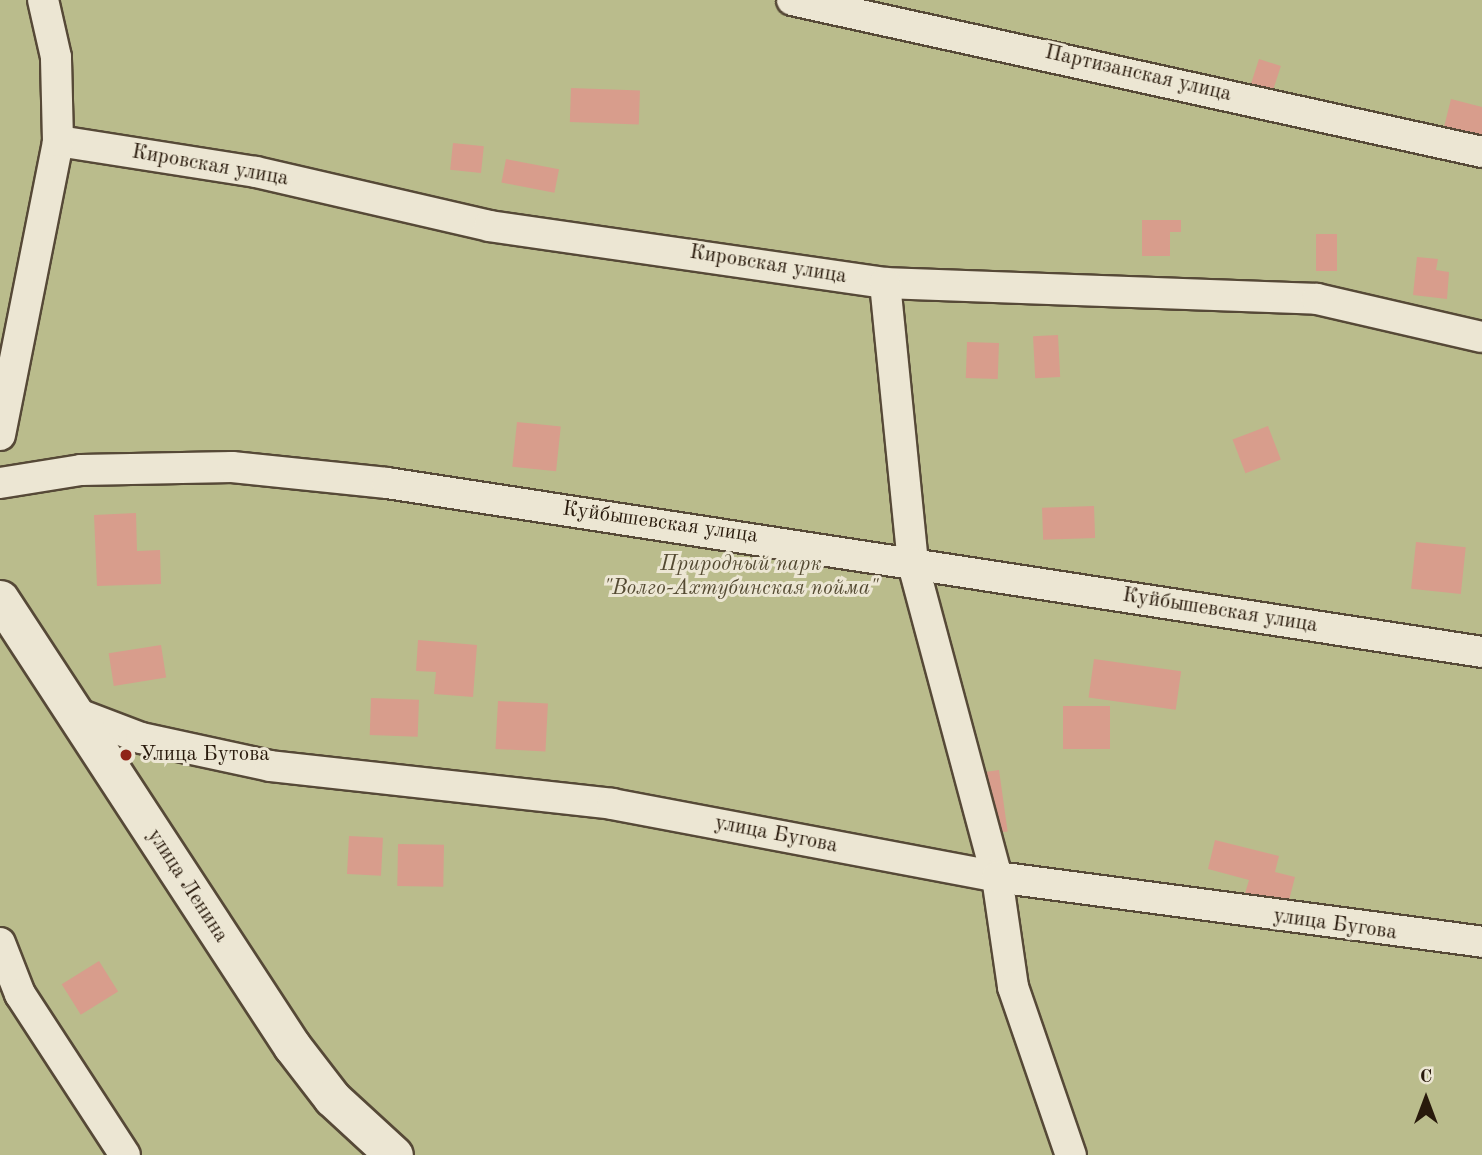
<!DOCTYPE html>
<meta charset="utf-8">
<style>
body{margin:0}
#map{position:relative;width:1482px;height:1155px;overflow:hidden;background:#e2d8bc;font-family:"Old Standard TT",serif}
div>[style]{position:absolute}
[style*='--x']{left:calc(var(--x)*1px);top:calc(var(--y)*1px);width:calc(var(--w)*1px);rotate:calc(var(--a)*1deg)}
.green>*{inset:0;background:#babc8c;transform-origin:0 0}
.building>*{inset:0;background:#d89d8c;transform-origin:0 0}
.roads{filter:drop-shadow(2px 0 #564937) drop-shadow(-2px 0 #564937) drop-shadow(0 2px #564937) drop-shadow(0 -2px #564937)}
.minor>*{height:30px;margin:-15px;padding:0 15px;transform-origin:15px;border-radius:15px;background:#ece6d3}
.tertiary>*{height:37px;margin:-18.5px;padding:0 18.5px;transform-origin:18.5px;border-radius:18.5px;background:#ece6d3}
.dots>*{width:19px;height:19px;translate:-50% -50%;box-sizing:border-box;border:4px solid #ece6d3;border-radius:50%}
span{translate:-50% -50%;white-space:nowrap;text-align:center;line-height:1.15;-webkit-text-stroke:6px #ece6d3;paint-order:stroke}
.street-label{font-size:21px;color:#28190b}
.park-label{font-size:21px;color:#544a32;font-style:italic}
.poi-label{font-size:21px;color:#28190b}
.left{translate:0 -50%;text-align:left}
.north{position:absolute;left:1391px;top:1064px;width:70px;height:70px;-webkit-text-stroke:5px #ece6d3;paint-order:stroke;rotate:0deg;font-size:19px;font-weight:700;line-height:28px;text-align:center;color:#28190b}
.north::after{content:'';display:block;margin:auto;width:24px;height:32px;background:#28190b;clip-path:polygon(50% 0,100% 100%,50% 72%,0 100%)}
</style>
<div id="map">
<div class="green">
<div style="left:0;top:0;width:1482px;height:1155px"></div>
</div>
<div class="building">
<div style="left:1259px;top:59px;width:23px;height:31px;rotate:18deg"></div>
<div style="left:571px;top:88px;width:69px;height:34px;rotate:2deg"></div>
<div style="clip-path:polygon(1451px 99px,1482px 107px,1482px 144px,1442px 135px)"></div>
<div style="left:453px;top:143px;width:31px;height:27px;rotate:6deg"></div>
<div style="left:506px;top:159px;width:54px;height:24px;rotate:11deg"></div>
<div style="clip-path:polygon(1142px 220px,1181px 220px,1181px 232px,1170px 232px,1170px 256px,1142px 256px)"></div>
<div style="left:1316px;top:234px;width:21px;height:37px"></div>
<div style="clip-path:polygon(1417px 257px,1438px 259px,1436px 270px,1449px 272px,1447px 299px,1413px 295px)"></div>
<div style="left:1058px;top:335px;width:42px;height:25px;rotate:87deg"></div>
<div style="left:967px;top:342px;width:32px;height:36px;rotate:2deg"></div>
<div style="left:517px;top:422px;width:44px;height:45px;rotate:6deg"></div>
<div style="left:1268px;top:426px;width:36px;height:38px;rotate:69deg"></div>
<div style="left:1094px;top:506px;width:32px;height:52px;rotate:88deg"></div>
<div style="clip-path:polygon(136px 513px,137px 551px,160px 550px,161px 584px,97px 586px,94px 515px)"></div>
<div style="left:1416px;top:542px;width:50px;height:47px;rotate:6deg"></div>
<div style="clip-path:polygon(418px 640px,477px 645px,473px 697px,434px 694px,436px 672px,416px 671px)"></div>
<div style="left:161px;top:645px;width:33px;height:53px;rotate:81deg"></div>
<div style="left:1094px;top:659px;width:88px;height:39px;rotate:8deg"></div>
<div style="left:371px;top:698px;width:48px;height:37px;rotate:2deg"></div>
<div style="left:498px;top:701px;width:50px;height:48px;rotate:3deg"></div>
<div style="left:1063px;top:706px;width:47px;height:43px"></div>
<div style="left:999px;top:770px;width:62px;height:19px;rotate:82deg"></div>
<div style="left:349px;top:836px;width:34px;height:38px;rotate:3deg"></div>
<div style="clip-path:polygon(1215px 840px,1279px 856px,1275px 872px,1295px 877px,1287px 908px,1244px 897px,1249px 880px,1208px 869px)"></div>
<div style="left:398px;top:844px;width:46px;height:42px;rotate:1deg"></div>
<div style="left:99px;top:961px;width:36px;height:44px;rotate:58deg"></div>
</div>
<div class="roads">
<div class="minor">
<div style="--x:792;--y:0;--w:707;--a:12.42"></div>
<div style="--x:58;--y:141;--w:200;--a:8.9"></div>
<div style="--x:256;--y:172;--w:239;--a:13"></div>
<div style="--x:489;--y:226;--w:400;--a:8.2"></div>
<div style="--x:885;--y:283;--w:432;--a:2.1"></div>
<div style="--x:1317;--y:299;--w:169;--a:13"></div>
<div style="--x:885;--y:283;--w:282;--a:84.3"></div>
<div style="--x:913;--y:564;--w:324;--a:75"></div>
<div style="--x:997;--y:877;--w:111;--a:81.7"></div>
<div style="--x:1013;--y:987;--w:178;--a:71"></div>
<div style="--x:0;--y:435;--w:300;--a:-78.8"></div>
<div style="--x:58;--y:141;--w:84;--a:-91.4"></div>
<div style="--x:56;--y:57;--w:58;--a:-102.8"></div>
<div style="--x:0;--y:483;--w:82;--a:-9.1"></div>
<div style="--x:81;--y:470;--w:151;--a:-1.1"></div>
<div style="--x:232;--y:467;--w:156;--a:5.9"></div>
<div style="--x:387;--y:483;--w:1108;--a:8.77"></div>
<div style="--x:73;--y:712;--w:73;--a:20.9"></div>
<div style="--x:141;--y:738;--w:132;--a:12.2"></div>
<div style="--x:270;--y:766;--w:344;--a:6.3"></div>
<div style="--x:612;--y:804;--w:392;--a:10.7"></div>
<div style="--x:997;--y:877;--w:489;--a:7.6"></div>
<div style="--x:0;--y:943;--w:55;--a:68.6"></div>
<div style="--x:20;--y:994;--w:192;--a:56.9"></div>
</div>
<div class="tertiary">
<div style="--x:0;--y:599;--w:534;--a:56.85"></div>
<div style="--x:292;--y:1046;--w:66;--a:52.4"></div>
<div style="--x:332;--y:1098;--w:84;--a:42.6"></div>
</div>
</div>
<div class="dots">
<div style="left:126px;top:755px;background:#8f2418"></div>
</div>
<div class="street-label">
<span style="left:1138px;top:74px;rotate:13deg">Партизанская улица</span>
<span style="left:210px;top:166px;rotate:10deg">Кировская улица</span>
<span style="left:768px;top:265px;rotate:9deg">Кировская улица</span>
<span style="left:660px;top:523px;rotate:8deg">Куйбышевская улица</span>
<span style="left:1220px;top:611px;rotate:9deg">Куйбышевская улица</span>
<span style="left:776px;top:835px;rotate:11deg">улица Бугова</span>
<span style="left:187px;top:886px;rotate:57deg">улица Ленина</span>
<span style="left:1335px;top:925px;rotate:8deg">улица Бугова</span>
</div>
<div class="park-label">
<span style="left:741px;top:577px">Природный парк<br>"Волго-Ахтубинская пойма"</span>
</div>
<div class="poi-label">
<span class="left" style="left:140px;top:755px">Улица Бутова</span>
</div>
<div class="north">С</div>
</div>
